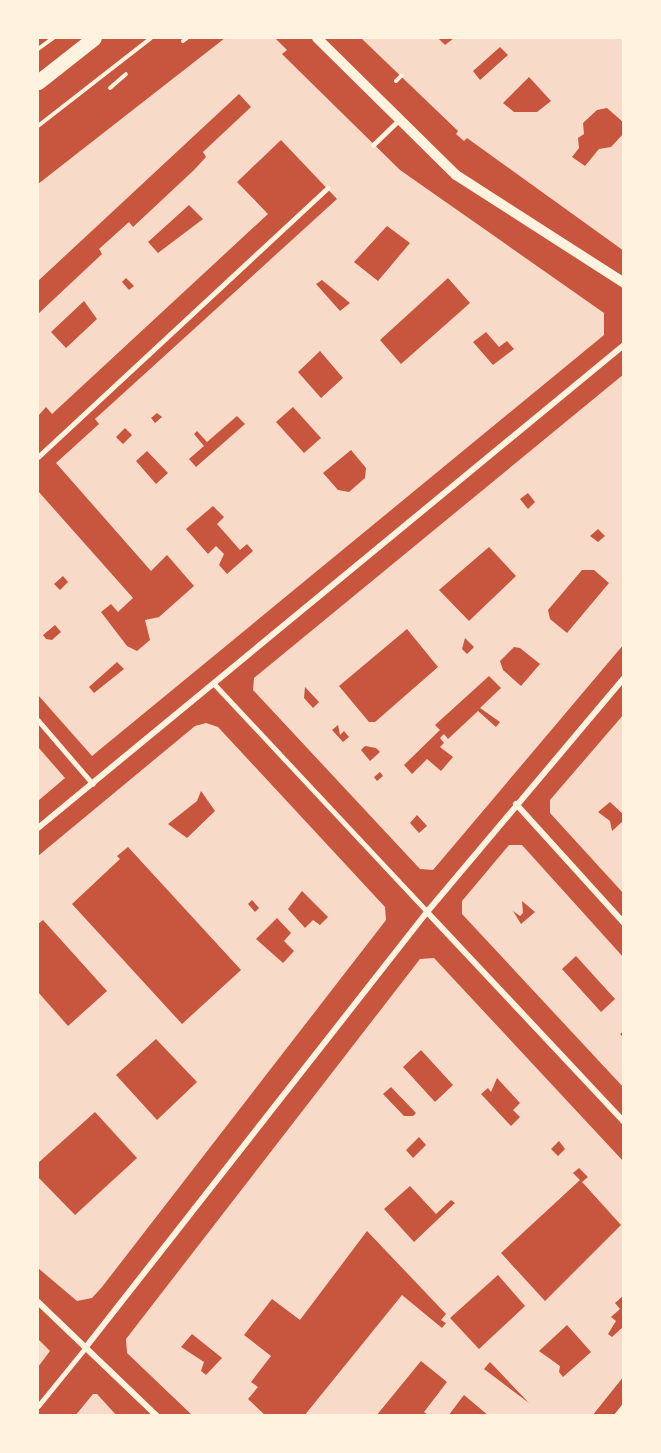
<!DOCTYPE html>
<style>
body{margin:0}
#map{position:relative;width:661px;height:1453px;overflow:hidden;background:#c8553d;font-family:Cabin,sans-serif}
div>[style]{position:absolute}
[style*='--x']{left:calc(var(--x)*1px);top:calc(var(--y)*1px);width:calc(var(--w)*1px);rotate:calc(var(--a)*1deg)}
.building>*{inset:0;background:#f7dbc8}
.path>*{height:4px;margin:-2px;padding:0 2px;transform-origin:2px;border-radius:2px;background:#fff3e0}
.service>*{height:4.5px;margin:-2.25px;padding:0 2.25px;transform-origin:2.25px;border-radius:2.25px;background:#fff3e0}
.pedestrian>*{height:5px;margin:-2.5px;padding:0 2.5px;transform-origin:2.5px;border-radius:2.5px;background:#fff3e0}
.minor>*{height:6px;margin:-3px;padding:0 3px;transform-origin:3px;border-radius:3px;background:#fff3e0}
.tertiary>*{height:10px;margin:-5px;padding:0 5px;transform-origin:5px;border-radius:5px;background:#fff3e0}
.primary>*{height:15px;margin:-7.5px;padding:0 7.5px;transform-origin:7.5px;border-radius:7.5px;background:#fff3e0}
span{translate:-50% -50%;white-space:nowrap;text-align:center;line-height:1.15;-webkit-text-stroke:6px #fff3e0;paint-order:stroke}
.frame{position:absolute;inset:0;border:39px solid #fff3e0;pointer-events:none}
</style>
<div id="map">
<div class="building">
<div style="clip-path:polygon(evenodd,225px 38px,275px 38px,287px 50px,282px 54px,286px 58px,400px 170px,604px 313px,604px 335px,92px 756px,38px 695px,38px 491px,133px 598px,118px 612px,111px 604px,101px 612px,127px 646px,137px 651px,150px 640px,145px 620px,159px 617px,194px 586px,167px 555px,151px 571px,56px 463px,99px 424px,95px 419px,337px 199px,281px 140px,237px 182px,268px 214px,52px 414px,46px 407px,38px 416px,38px 314px,102px 254px,99px 249px,129px 222px,133px 227px,194px 170px,206px 157px,203px 152px,251px 107px,239px 94px,38px 281px,38px 184px,225px 38px,189px 205px,203px 219px,158px 253px,148px 242px,189px 205px,225px 38px,387px 226px,410px 243px,378px 281px,354px 262px,387px 226px,225px 38px,126px 278px,134px 286px,129px 290px,122px 282px,126px 278px,225px 38px,448px 278px,470px 303px,401px 364px,380px 340px,448px 278px,225px 38px,322px 280px,350px 303px,340px 311px,316px 284px,322px 280px,225px 38px,84px 301px,97px 319px,66px 348px,51px 332px,84px 301px,225px 38px,486px 332px,499px 347px,507px 341px,514px 349px,493px 365px,473px 342px,486px 332px,225px 38px,320px 351px,343px 378px,321px 398px,298px 372px,320px 351px,225px 38px,293px 407px,321px 438px,304px 453px,276px 422px,293px 407px,225px 38px,157px 413px,162px 417px,155px 423px,151px 418px,157px 413px,225px 38px,237px 416px,245px 424px,196px 467px,189px 459px,204px 446px,194px 434px,197px 431px,207px 442px,237px 416px,225px 38px,125px 428px,132px 435px,123px 444px,116px 437px,125px 428px,225px 38px,351px 450px,366px 468px,365px 478px,349px 492px,338px 490px,323px 473px,351px 450px,225px 38px,147px 451px,168px 473px,156px 484px,136px 461px,147px 451px,225px 38px,213px 506px,224px 517px,217px 524px,240px 550px,247px 544px,253px 551px,227px 574px,219px 565px,224px 554px,216px 546px,208px 554px,186px 529px,213px 506px,225px 38px,63px 576px,68px 582px,60px 590px,54px 584px,63px 576px,225px 38px,55px 625px,61px 632px,52px 640px,46px 639px,43px 635px,55px 625px,225px 38px,117px 662px,124px 669px,94px 693px,89px 687px,117px 662px)"></div>
<div style="clip-path:polygon(evenodd,361px 38px,438px 38px,445px 45px,454px 38px,624px 38px,624px 123px,607px 108px,597px 110px,583px 123px,584px 134px,578px 138px,579px 148px,572px 157px,585px 166px,599px 149px,611px 147px,624px 133px,624px 251px,467px 138px,464px 141px,456px 134px,458px 131px,361px 38px,500px 47px,508px 55px,480px 80px,473px 71px,500px 47px,361px 38px,529px 77px,551px 101px,537px 112px,514px 112px,503px 103px,529px 77px)"></div>
<div style="clip-path:polygon(evenodd,624px 374px,624px 644px,433px 870px,420px 869px,253px 690px,254px 678px,624px 374px,528px 493px,535px 502px,528px 509px,520px 499px,528px 493px,624px 374px,598px 529px,605px 536px,598px 542px,590px 536px,598px 529px,624px 374px,489px 547px,516px 576px,469px 621px,439px 590px,489px 547px,624px 374px,582px 570px,594px 570px,609px 583px,567px 633px,550px 619px,548px 610px,582px 570px,624px 374px,407px 629px,438px 667px,375px 722px,369px 722px,339px 686px,407px 629px,624px 374px,465px 638px,474px 647px,467px 654px,462px 649px,465px 638px,624px 374px,514px 647px,520px 648px,540px 664px,521px 686px,503px 670px,500px 661px,514px 647px,624px 374px,489px 676px,501px 688px,480px 708px,500px 722px,496px 727px,478px 711px,448px 739px,444px 734px,440px 738px,444px 743px,440px 747px,453px 757px,441px 771px,427px 759px,412px 774px,404px 765px,440px 730px,435px 725px,489px 676px,624px 374px,305px 687px,319px 702px,313px 708px,304px 698px,305px 687px,624px 374px,338px 725px,340px 735px,344px 731px,349px 737px,343px 742px,332px 730px,338px 725px,624px 374px,365px 746px,376px 748px,380px 752px,370px 761px,361px 750px,365px 746px,624px 374px,380px 772px,383px 776px,377px 781px,374px 777px,380px 772px,624px 374px,417px 815px,427px 826px,419px 833px,410px 823px,417px 815px)"></div>
<div style="clip-path:polygon(624px 714px,624px 815px,610px 802px,598px 812px,610px 821px,612px 831px,624px 820px,624px 894px,550px 813px,550px 800px)"></div>
<div style="clip-path:polygon(evenodd,206px 723px,218px 727px,385px 907px,386px 920px,102px 1287px,92px 1298px,77px 1301px,38px 1268px,38px 1177px,75px 1215px,137px 1158px,95px 1112px,38px 1163px,38px 992px,68px 1026px,107px 991px,43px 920px,38px 924px,38px 856px,195px 726px,206px 723px,201px 791px,215px 811px,187px 838px,168px 824px,197px 801px,201px 791px,206px 723px,128px 847px,241px 970px,182px 1024px,72px 904px,120px 859px,117px 856px,128px 847px,206px 723px,302px 891px,328px 917px,320px 925px,313px 920px,305px 928px,288px 909px,302px 891px,206px 723px,252px 900px,259px 908px,255px 912px,248px 904px,252px 900px,206px 723px,277px 918px,291px 933px,284px 941px,294px 951px,283px 963px,256px 939px,277px 918px,206px 723px,156px 1039px,197px 1082px,157px 1120px,116px 1075px,156px 1039px)"></div>
<div style="clip-path:polygon(38px 747px,65px 778px,38px 801px)"></div>
<div style="clip-path:polygon(evenodd,509px 845px,522px 845px,624px 958px,624px 1031px,620px 1034px,624px 1038px,624px 1088px,462px 914px,462px 901px,509px 845px,522px 901px,535px 912px,521px 924px,513px 911px,520px 916px,523px 913px,522px 901px,509px 845px,576px 956px,615px 999px,601px 1012px,562px 969px,576px 956px)"></div>
<div style="clip-path:polygon(evenodd,434px 958px,624px 1162px,624px 1295px,615px 1303px,620px 1309px,611px 1317px,616px 1321px,608px 1334px,612px 1337px,624px 1326px,624px 1376px,592px 1416px,489px 1416px,464px 1395px,448px 1416px,429px 1416px,424px 1412px,447px 1382px,421px 1361px,376px 1416px,304px 1416px,402px 1295px,442px 1328px,446px 1323px,441px 1320px,446px 1314px,367px 1231px,300px 1320px,272px 1299px,244px 1335px,271px 1356px,251px 1382px,258px 1387px,248px 1399px,266px 1416px,193px 1416px,127px 1353px,126px 1339px,420px 959px,434px 958px,421px 1050px,453px 1085px,435px 1102px,403px 1067px,421px 1050px,434px 958px,497px 1078px,520px 1103px,513px 1110px,520px 1117px,511px 1126px,481px 1094px,488px 1088px,491px 1092px,497px 1078px,434px 958px,391px 1087px,416px 1113px,413px 1116px,404px 1116px,383px 1094px,391px 1087px,434px 958px,419px 1137px,426px 1145px,413px 1158px,406px 1150px,419px 1137px,434px 958px,559px 1141px,565px 1149px,558px 1156px,551px 1149px,559px 1141px,434px 958px,579px 1168px,588px 1177px,582px 1182px,621px 1225px,545px 1301px,501px 1253px,580px 1180px,573px 1173px,579px 1168px,434px 958px,410px 1186px,436px 1214px,451px 1200px,455px 1203px,414px 1242px,384px 1209px,410px 1186px,434px 958px,498px 1275px,525px 1306px,479px 1349px,450px 1318px,498px 1275px,434px 958px,567px 1325px,591px 1352px,563px 1377px,559px 1372px,560px 1366px,539px 1351px,567px 1325px,434px 958px,192px 1334px,222px 1358px,206px 1375px,201px 1371px,204px 1362px,181px 1347px,192px 1334px,434px 958px,490px 1362px,529px 1403px,484px 1369px,490px 1362px)"></div>
<div style="clip-path:polygon(38px 1339px,50px 1351px,38px 1367px)"></div>
<div style="clip-path:polygon(93px 1394px,97px 1394px,117px 1416px,75px 1416px)"></div>
</div>
<div class="path">
<div style="--x:183;--y:41;--w:5;--a:-37"></div>
<div style="--x:38;--y:49;--w:19;--a:-36"></div>
<div style="--x:396;--y:81;--w:8;--a:-45"></div>
<div style="--x:110;--y:88;--w:21;--a:-41"></div>
<div style="--x:38;--y:126;--w:143;--a:-37.9"></div>
</div>
<div class="service">
<div style="--x:373;--y:145;--w:35;--a:-44"></div>
<div style="--x:38;--y:457;--w:395;--a:-42.9"></div>
<div style="--x:38;--y:720;--w:84;--a:49.3"></div>
</div>
<div class="pedestrian">
<div style="--x:214;--y:684;--w:312;--a:46.9"></div>
<div style="--x:38;--y:1406;--w:76;--a:-50.9"></div>
</div>
<div class="minor">
<div style="--x:516;--y:804;--w:161;--a:47.8"></div>
<div style="--x:38;--y:828;--w:759;--a:-39.5"></div>
<div style="--x:427;--y:912;--w:288;--a:46.8"></div>
<div style="--x:38;--y:1302;--w:165;--a:43.8"></div>
<div style="--x:86;--y:1347;--w:553;--a:-51.91"></div>
<div style="--x:427;--y:912;--w:306;--a:-49.9"></div>
<div style="--x:617;--y:1416;--w:11;--a:-52"></div>
</div>
<div class="tertiary">
<div style="--x:317;--y:38;--w:195;--a:44.6"></div>
<div style="--x:456;--y:175;--w:200;--a:32.7"></div>
</div>
<div class="primary">
<div style="--x:38;--y:82;--w:71;--a:-38.2"></div>
</div>
<div class="frame"></div>
</div>
